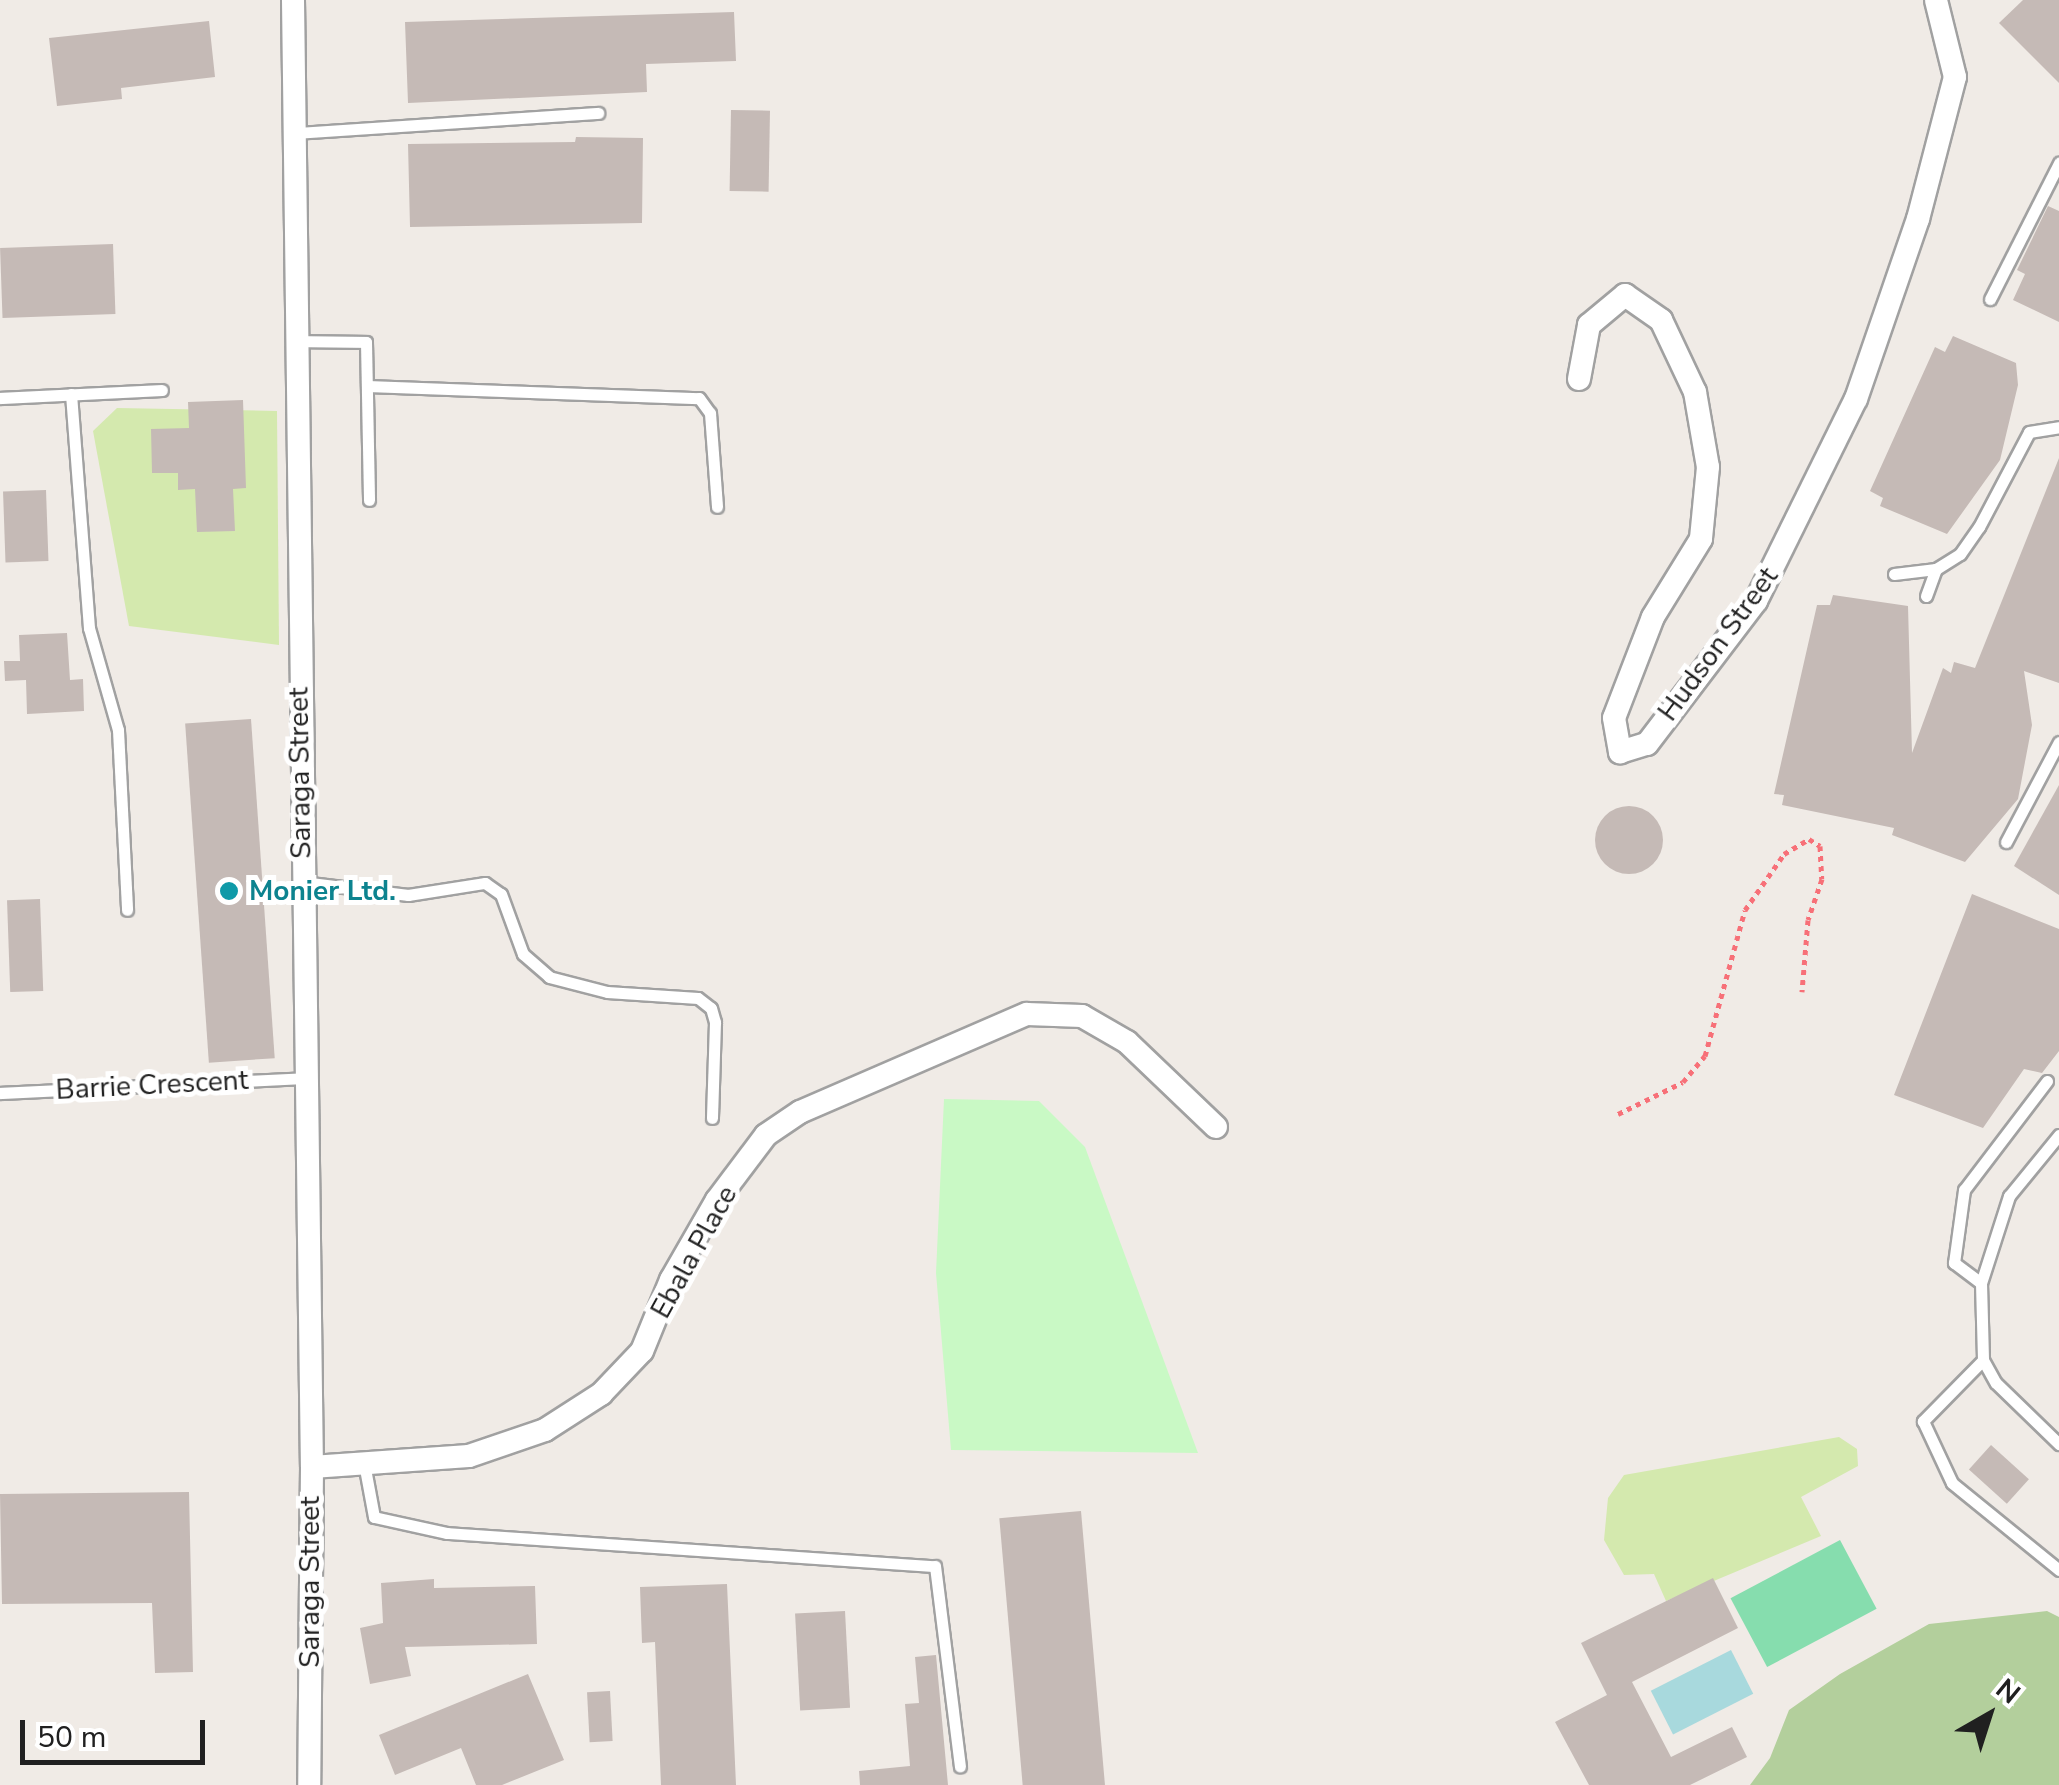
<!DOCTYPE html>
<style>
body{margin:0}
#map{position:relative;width:2059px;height:1785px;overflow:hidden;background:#f0ebe6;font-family:"Nunito Sans",sans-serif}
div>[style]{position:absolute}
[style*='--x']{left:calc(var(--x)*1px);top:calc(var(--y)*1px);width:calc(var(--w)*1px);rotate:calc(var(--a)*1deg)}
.grass>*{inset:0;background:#d4e9ae}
.forest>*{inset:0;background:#b3cf9c}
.park>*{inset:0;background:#c9f9c5}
.pitch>*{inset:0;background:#86ddae;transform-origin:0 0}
.water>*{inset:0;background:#a8d9dd;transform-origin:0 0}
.building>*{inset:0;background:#c5bab6;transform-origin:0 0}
.round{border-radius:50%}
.path>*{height:5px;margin-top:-2.5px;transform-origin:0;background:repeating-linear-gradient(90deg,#f77078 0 5px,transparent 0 10px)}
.roads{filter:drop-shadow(2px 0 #a1a1a1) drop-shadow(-2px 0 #a1a1a1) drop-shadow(0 2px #a1a1a1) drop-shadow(0 -2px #a1a1a1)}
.service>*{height:11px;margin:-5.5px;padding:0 5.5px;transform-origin:5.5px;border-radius:5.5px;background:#fff}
.minor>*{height:22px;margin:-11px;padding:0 11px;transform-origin:11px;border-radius:11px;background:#fff}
.dots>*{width:28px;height:28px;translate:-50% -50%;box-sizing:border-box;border:5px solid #fff;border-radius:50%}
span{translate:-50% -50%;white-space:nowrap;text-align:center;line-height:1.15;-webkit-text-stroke:10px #fff;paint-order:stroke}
.street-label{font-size:28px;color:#202020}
.culture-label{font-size:28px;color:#0d838f;font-weight:700}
.left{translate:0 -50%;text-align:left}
.north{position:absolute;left:1939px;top:1665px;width:100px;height:100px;-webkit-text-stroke:8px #fff;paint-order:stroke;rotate:39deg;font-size:28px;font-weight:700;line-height:40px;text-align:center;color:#202020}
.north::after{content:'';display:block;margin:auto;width:35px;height:45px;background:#202020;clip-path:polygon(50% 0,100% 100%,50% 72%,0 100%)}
.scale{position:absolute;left:20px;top:1720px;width:185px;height:45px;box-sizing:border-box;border:5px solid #202020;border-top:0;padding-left:12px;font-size:30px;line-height:35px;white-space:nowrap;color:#202020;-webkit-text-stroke:8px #fff;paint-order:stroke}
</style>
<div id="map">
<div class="grass">
<div style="clip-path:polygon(117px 408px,277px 411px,279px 645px,129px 626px,93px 431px)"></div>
<div style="clip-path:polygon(1839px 1437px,1857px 1449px,1858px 1466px,1801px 1497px,1821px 1536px,1666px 1601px,1654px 1574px,1624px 1575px,1604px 1540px,1608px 1498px,1624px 1475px)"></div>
</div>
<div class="forest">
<div style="clip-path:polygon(2047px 1611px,2059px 1617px,2059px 1785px,1750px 1785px,1770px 1758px,1789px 1710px,1840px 1674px,1929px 1624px)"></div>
</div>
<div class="park">
<div style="clip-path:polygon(944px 1099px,1039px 1101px,1085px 1147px,1198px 1453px,951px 1450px,936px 1273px)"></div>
</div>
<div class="pitch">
<div style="left:1840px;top:1540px;width:78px;height:124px;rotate:62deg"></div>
</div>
<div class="water">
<div style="left:1731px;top:1650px;width:49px;height:90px;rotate:63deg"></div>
</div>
<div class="building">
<div style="clip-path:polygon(2023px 0,2059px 0,2059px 83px,1999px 23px)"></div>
<div style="clip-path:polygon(734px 12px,736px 61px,646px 64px,647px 92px,408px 103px,405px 22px)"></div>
<div style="clip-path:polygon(209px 21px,215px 77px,121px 88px,122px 99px,57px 106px,49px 38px)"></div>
<div style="left:731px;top:110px;width:39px;height:81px;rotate:1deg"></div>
<div style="clip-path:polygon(576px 137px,643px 138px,642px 223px,410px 227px,408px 144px,575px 142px)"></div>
<div style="clip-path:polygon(2048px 206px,2059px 211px,2059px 322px,2013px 300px,2025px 274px,2017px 270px)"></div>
<div style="left:113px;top:244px;width:70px;height:113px;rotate:88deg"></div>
<div style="clip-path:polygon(1953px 336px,2016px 363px,2018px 385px,2000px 460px,1947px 534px,1880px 506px,1883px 498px,1870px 491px,1935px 347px,1945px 352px)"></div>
<div style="clip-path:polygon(243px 400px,246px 488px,233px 489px,235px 531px,197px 532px,195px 489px,178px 490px,178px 473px,152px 473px,151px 429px,189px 428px,188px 402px)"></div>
<div style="clip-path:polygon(2059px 458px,2059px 683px,2024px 671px,2032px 725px,2018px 799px,1965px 862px,1892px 835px,1894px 828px,1782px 805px,1784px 795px,1774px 794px,1817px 605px,1830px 605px,1833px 595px,1908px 606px,1912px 753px,1943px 668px,1951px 673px,1954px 662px,1975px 668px)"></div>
<div style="left:46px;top:490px;width:71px;height:43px;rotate:88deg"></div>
<div style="clip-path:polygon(67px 633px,70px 680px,83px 679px,84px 711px,27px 714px,26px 680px,5px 681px,4px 661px,20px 661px,19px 635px)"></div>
<div style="left:251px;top:719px;width:340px;height:66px;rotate:86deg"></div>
<div style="clip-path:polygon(2059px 785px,2059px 895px,2014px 866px)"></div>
<div class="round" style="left:1595px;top:806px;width:68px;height:68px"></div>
<div style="clip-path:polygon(1972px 894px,2059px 929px,2059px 1051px,2042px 1073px,2024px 1069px,1983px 1128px,1894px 1095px)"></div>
<div style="left:40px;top:899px;width:92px;height:33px;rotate:88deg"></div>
<div style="left:1991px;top:1445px;width:51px;height:33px;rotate:42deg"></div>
<div style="clip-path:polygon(189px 1492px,193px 1672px,155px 1673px,152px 1603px,2px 1604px,0 1494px)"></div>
<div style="left:1081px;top:1511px;width:275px;height:82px;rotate:85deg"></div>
<div style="clip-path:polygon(1713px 1578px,1738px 1628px,1632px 1682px,1671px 1757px,1732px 1727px,1747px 1757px,1690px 1785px,1589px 1785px,1555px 1722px,1607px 1695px,1581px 1643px)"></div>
<div style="clip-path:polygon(434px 1579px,434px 1588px,535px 1586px,537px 1644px,405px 1647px,411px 1676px,370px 1684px,360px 1628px,383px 1623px,381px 1583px)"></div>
<div style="clip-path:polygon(727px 1584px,736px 1785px,661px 1785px,655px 1642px,642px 1643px,640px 1587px)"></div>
<div style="left:845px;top:1611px;width:97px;height:50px;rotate:87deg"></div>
<div style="clip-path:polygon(936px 1655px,948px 1785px,860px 1785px,859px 1771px,910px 1766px,905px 1704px,919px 1703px,915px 1657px)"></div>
<div style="clip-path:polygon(528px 1674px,564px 1760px,502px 1785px,476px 1785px,461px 1748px,395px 1775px,379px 1735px)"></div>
<div style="left:610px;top:1691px;width:50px;height:23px;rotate:87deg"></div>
</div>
<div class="path">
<div style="--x:1618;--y:1114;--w:72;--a:-26.2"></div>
<div style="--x:1683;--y:1082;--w:34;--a:-50"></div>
<div style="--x:1705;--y:1056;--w:151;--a:-74.7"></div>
<div style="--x:1745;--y:910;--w:68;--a:-55.1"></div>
<div style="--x:1784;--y:854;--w:29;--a:-31"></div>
<div style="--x:1809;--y:839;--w:13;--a:32"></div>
<div style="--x:1820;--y:846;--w:33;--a:87"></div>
<div style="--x:1822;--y:879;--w:43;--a:108.9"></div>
<div style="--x:1808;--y:920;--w:72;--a:94.8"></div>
</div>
<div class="roads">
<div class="service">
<div style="--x:296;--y:133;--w:303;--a:-3.8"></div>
<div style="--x:1990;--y:299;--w:153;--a:-63.1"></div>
<div style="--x:294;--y:341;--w:72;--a:0.8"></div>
<div style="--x:366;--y:342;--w:158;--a:88.9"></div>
<div style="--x:367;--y:386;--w:332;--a:2.1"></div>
<div style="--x:699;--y:398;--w:19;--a:54"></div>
<div style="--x:710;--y:413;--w:94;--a:85.7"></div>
<div style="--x:71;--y:394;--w:235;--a:85.6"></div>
<div style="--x:89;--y:628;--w:106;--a:74.1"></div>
<div style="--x:118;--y:730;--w:180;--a:87.1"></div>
<div style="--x:0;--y:398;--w:162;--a:-2.8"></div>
<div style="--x:1894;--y:574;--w:42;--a:-6.8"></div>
<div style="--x:1926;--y:596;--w:29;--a:-70"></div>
<div style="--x:1936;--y:569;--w:28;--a:-32"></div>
<div style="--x:1960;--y:554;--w:33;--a:-55"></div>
<div style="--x:1979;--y:527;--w:107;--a:-62.2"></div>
<div style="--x:2029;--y:432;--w:30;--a:-9"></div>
<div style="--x:2006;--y:842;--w:113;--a:-62.1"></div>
<div style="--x:302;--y:882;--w:107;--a:7"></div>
<div style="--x:408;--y:895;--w:78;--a:-8.9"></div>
<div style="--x:485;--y:883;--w:19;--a:35"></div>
<div style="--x:501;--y:894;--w:64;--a:69.9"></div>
<div style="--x:523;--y:954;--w:35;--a:41"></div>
<div style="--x:549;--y:977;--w:60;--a:14.5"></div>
<div style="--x:607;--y:992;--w:91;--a:3.8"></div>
<div style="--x:698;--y:998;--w:16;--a:38"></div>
<div style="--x:711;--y:1008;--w:15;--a:74"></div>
<div style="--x:715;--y:1022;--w:96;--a:91.8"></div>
<div style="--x:0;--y:1093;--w:304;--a:-2.8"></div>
<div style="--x:2059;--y:1135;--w:79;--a:129.3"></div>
<div style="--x:2009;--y:1196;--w:91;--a:107.8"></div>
<div style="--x:1981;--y:1283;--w:77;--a:88.5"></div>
<div style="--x:1983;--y:1360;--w:26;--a:61"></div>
<div style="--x:1996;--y:1383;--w:88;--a:44.1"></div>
<div style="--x:1981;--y:1283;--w:34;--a:-143"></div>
<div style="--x:1954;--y:1263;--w:74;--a:-82.2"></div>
<div style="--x:1964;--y:1190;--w:137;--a:-52.7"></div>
<div style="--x:1983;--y:1360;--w:86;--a:134.5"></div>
<div style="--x:1923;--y:1421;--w:68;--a:64.9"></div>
<div style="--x:1952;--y:1483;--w:138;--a:39.1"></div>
<div style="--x:364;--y:1463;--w:55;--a:79.5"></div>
<div style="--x:374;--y:1517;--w:75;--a:12.4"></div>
<div style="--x:447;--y:1533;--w:489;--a:3.9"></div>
<div style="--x:935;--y:1566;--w:202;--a:82.9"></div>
</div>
<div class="minor">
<div style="--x:293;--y:0;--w:1467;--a:89.26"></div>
<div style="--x:312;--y:1467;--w:318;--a:90.5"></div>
<div style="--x:1579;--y:379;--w:55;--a:-79.5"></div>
<div style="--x:1589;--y:325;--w:47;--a:-39.8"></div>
<div style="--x:1625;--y:295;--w:44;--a:34.8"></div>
<div style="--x:1661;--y:320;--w:80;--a:64.7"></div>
<div style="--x:1695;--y:392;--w:76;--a:80.2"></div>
<div style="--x:1708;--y:467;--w:72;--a:95.6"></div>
<div style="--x:1701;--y:539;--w:92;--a:121.6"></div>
<div style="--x:1653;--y:617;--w:108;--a:111.1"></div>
<div style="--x:1614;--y:718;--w:35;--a:80"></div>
<div style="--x:1620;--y:752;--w:28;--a:-17"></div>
<div style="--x:1647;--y:744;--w:180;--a:-52.7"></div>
<div style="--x:1756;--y:601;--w:225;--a:-63.7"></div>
<div style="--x:1856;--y:399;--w:190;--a:-71"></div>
<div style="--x:1918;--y:219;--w:147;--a:-75.4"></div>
<div style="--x:1955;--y:77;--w:79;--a:-103.9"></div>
<div style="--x:312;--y:1467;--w:157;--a:-4"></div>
<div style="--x:469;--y:1456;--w:80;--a:-18.9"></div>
<div style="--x:545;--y:1430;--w:67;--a:-32.7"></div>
<div style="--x:601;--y:1394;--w:59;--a:-46.4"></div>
<div style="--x:642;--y:1351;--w:77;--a:-67.8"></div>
<div style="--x:671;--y:1280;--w:92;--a:-60.1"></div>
<div style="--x:717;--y:1200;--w:81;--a:-53"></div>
<div style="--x:766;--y:1135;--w:41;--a:-34.1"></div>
<div style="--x:800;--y:1112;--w:247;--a:-23.4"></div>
<div style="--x:1027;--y:1014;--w:55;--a:2.1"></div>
<div style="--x:1082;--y:1016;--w:52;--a:30"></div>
<div style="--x:1127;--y:1042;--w:123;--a:43.7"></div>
</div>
</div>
<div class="dots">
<div style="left:229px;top:891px;background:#0f9aa8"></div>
</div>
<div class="street-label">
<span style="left:1718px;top:644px;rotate:-54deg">Hudson Street</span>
<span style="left:300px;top:773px;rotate:-91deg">Saraga Street</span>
<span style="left:152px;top:1085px;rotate:-3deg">Barrie Crescent</span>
<span style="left:694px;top:1252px;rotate:-61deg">Ebala Place</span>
<span style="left:310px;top:1582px;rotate:-90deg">Saraga Street</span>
</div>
<div class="culture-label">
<span class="left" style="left:249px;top:891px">Monier Ltd.</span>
</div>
<div class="north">N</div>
<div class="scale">50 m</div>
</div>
